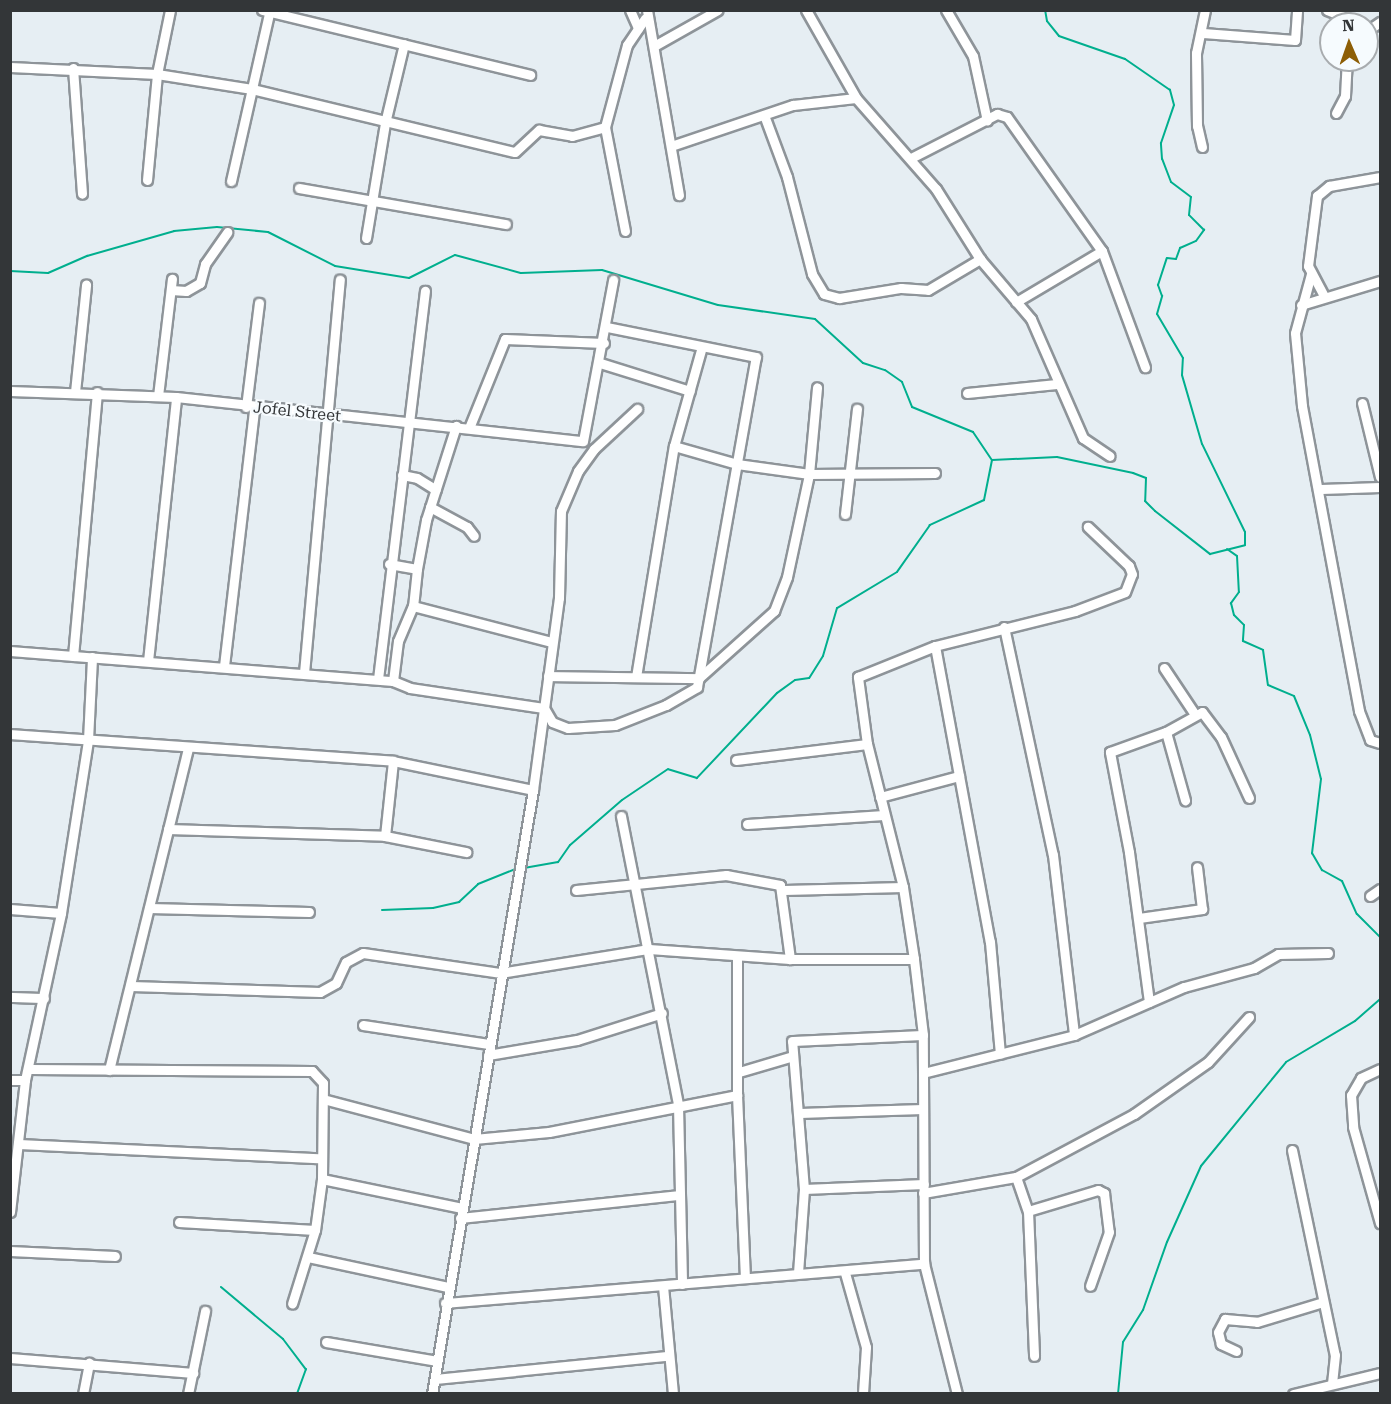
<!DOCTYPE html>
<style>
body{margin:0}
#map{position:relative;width:1391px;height:1404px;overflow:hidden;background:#e6eef3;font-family:"Roboto Serif",serif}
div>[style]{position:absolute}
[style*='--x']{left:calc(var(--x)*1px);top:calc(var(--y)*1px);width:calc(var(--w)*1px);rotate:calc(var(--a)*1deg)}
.stream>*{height:2px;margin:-1px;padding:0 1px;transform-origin:1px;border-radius:1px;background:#00af8e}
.roads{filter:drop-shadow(2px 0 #8e9499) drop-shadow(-2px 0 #8e9499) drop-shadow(0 2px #8e9499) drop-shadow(0 -2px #8e9499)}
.minor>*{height:9px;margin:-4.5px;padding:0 4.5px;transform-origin:4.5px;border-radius:4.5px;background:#fff}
span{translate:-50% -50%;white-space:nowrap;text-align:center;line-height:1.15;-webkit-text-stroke:4.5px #f6fbfe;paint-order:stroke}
.street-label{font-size:16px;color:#333638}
.frame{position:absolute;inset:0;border:12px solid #333638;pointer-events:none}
.north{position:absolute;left:1319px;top:12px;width:60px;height:60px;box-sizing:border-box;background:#f6fbfe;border:2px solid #a8acaf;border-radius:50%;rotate:358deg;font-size:16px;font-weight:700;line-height:24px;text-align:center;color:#333638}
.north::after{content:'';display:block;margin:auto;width:21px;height:27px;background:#8d5e06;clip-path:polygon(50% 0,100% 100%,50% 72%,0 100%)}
</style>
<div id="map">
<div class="stream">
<div style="--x:10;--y:271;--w:38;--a:3"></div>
<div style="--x:48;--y:273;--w:43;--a:-23.6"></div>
<div style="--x:87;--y:256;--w:91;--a:-16"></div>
<div style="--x:174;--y:231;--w:43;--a:-5.3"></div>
<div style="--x:217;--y:227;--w:51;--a:5.6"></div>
<div style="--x:268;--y:232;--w:75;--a:26.9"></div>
<div style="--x:335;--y:266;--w:75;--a:9.2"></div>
<div style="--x:409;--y:278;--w:51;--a:-26.6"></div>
<div style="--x:455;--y:255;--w:68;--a:15.3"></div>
<div style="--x:521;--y:273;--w:81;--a:-2.1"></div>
<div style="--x:602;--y:270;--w:121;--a:16.8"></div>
<div style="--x:718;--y:305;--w:98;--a:8.2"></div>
<div style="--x:815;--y:319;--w:65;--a:42.5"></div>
<div style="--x:863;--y:363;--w:23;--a:18"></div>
<div style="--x:885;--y:370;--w:21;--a:35"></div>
<div style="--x:902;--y:382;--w:27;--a:68"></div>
<div style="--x:912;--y:407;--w:66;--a:22.3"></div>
<div style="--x:973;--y:432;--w:34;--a:56"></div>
<div style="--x:992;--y:460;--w:41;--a:101.3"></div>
<div style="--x:984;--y:500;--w:60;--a:155.2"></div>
<div style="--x:930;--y:525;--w:57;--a:125.1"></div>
<div style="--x:897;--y:572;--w:70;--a:149"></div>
<div style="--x:837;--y:608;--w:50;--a:106.3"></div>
<div style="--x:823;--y:656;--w:26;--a:122"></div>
<div style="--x:809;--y:678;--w:14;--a:172"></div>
<div style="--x:795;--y:680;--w:22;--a:144"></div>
<div style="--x:777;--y:693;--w:117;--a:133.3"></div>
<div style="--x:697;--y:778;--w:30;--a:-163"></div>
<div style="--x:668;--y:769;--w:55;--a:146"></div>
<div style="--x:622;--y:800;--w:69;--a:139.1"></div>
<div style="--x:570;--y:845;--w:21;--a:125"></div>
<div style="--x:558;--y:862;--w:36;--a:170"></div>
<div style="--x:992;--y:460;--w:65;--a:-2.6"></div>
<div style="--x:1057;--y:457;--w:78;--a:11.9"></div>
<div style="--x:1133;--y:473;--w:14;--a:21"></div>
<div style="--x:1146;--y:478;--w:23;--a:92"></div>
<div style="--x:1145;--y:501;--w:14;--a:45"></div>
<div style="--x:1155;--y:511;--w:70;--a:38"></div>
<div style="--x:1210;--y:554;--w:36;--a:-14"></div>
<div style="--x:1245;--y:545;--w:13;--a:-90"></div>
<div style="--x:1245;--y:532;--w:98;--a:-116"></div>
<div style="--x:1202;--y:444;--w:72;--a:-106.2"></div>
<div style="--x:1182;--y:375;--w:17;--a:-87"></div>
<div style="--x:1183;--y:358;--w:51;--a:-120.6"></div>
<div style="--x:1157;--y:314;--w:19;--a:-74"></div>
<div style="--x:1162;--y:296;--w:12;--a:-110"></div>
<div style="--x:1158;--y:285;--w:28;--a:-72"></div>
<div style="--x:1167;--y:258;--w:9;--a:6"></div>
<div style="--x:1176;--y:259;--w:12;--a:-70"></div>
<div style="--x:1180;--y:248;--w:17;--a:-24"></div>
<div style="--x:1196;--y:241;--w:14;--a:-54"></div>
<div style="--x:1204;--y:230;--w:21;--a:-135"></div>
<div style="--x:1189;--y:215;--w:18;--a:-84"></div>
<div style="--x:1191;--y:197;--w:25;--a:-143"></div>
<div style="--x:1171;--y:182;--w:25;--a:-111"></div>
<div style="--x:1162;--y:159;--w:16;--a:-94"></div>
<div style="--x:1161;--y:143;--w:40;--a:-71.1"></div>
<div style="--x:1174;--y:105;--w:16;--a:-105"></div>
<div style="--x:1170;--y:90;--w:55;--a:-145.4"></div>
<div style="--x:1125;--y:59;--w:70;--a:-160.8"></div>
<div style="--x:1059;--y:36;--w:19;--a:-129"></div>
<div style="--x:1047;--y:21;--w:11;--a:-100"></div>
<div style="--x:1227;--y:549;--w:12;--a:35"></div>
<div style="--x:1237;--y:556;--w:36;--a:87"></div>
<div style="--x:1239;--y:592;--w:14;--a:126"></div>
<div style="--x:1231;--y:603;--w:12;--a:76"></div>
<div style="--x:1234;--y:615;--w:14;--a:45"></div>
<div style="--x:1244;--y:625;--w:16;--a:94"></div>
<div style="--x:1243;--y:641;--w:22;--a:24"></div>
<div style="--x:1263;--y:650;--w:35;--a:82"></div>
<div style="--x:1268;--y:685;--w:28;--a:23"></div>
<div style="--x:1294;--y:696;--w:42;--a:67.7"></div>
<div style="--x:1310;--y:735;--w:45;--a:76"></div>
<div style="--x:1321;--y:779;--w:75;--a:96.9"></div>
<div style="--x:1312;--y:853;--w:20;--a:60"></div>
<div style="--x:1322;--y:870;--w:23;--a:29"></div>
<div style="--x:1342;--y:881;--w:36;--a:66"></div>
<div style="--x:1357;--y:914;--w:33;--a:45"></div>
<div style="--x:382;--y:910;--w:51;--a:-2.2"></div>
<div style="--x:433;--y:908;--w:27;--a:-13"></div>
<div style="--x:459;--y:902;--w:26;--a:-43"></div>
<div style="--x:478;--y:884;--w:43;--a:-21.8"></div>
<div style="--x:221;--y:1287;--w:81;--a:40"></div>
<div style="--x:283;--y:1339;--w:38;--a:53"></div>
<div style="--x:306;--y:1369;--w:27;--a:110"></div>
<div style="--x:1118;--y:1394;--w:52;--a:-84.5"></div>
<div style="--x:1123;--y:1342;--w:38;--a:-58"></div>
<div style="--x:1143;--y:1310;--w:72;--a:-70.6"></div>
<div style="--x:1167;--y:1242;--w:83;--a:-65.9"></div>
<div style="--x:1201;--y:1166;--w:134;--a:-50.7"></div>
<div style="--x:1286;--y:1062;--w:80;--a:-30.7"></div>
<div style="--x:1355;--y:1021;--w:33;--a:-41"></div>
</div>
<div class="roads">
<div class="minor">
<div style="--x:262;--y:10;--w:276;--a:13.6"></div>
<div style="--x:630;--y:10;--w:20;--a:66"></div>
<div style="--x:647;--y:10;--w:188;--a:80.2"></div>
<div style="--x:806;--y:10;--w:101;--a:60.4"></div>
<div style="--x:946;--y:10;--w:53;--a:59.6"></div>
<div style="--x:973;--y:56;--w:66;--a:77.8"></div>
<div style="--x:1327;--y:10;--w:37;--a:22"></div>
<div style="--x:1367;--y:31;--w:16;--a:-35"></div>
<div style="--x:1203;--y:33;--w:92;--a:4.4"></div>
<div style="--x:1295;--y:40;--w:30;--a:-86"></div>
<div style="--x:654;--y:46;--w:73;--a:-29.4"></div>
<div style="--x:10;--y:67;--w:147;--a:2.7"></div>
<div style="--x:157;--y:74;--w:96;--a:9"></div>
<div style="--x:252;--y:89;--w:270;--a:13.5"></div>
<div style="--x:515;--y:152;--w:33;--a:-43"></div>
<div style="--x:539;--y:130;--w:34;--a:10"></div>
<div style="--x:572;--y:136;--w:34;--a:-15"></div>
<div style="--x:73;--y:68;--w:126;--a:85.9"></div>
<div style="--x:1336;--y:113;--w:19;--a:-62"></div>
<div style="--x:1345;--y:96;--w:36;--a:-87"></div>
<div style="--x:764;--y:115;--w:66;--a:69.6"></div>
<div style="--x:787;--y:177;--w:100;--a:75.5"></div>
<div style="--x:812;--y:274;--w:23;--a:59"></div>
<div style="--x:824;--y:294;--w:16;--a:15"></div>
<div style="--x:839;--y:298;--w:63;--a:-9.2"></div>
<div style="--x:901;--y:288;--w:27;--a:4"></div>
<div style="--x:928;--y:290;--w:61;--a:-30.8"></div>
<div style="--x:671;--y:146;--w:129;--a:-18.6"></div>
<div style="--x:793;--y:105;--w:63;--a:-6.3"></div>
<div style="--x:856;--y:98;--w:121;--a:48.7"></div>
<div style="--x:936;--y:189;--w:83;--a:57.8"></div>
<div style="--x:980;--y:259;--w:79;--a:49.6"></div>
<div style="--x:1031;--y:319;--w:130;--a:66.4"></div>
<div style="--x:1083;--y:438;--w:32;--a:34"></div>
<div style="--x:1202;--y:147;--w:22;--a:-103"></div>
<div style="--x:1197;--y:126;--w:73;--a:-90.8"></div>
<div style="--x:1196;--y:53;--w:44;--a:-78.2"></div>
<div style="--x:911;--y:158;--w:97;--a:-27.1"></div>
<div style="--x:997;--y:114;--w:10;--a:17"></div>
<div style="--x:1007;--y:117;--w:164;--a:54.7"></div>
<div style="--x:1102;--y:251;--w:124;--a:69.7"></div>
<div style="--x:147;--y:180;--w:106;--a:-84.6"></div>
<div style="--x:157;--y:74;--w:65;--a:-78.5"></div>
<div style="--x:231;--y:181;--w:171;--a:-77.2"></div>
<div style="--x:299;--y:188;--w:210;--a:9.9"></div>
<div style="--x:625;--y:231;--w:106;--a:-100.9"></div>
<div style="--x:605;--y:127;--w:85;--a:-75"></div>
<div style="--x:627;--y:45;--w:32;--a:-56"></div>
<div style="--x:366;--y:238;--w:117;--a:-80.6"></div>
<div style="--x:385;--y:123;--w:81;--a:-76.5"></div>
<div style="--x:1311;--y:274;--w:61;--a:105.2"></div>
<div style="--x:1295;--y:333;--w:73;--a:84.5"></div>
<div style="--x:1302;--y:406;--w:310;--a:79.4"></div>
<div style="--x:1359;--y:711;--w:31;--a:69"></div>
<div style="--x:1370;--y:740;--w:10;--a:17"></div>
<div style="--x:171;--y:290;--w:15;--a:4"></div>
<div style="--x:186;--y:291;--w:16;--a:-30"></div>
<div style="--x:200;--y:283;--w:20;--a:-75"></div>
<div style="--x:205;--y:264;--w:39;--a:-55"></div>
<div style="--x:1324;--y:296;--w:34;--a:-118"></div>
<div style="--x:1308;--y:266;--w:71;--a:-82.7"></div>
<div style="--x:1317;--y:196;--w:16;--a:-40"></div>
<div style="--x:1329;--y:186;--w:52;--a:-10"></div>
<div style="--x:1016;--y:302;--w:100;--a:-30.7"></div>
<div style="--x:1301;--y:305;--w:83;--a:-16.9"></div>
<div style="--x:600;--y:363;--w:94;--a:17.3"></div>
<div style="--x:10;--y:391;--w:166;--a:2.1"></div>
<div style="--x:176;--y:397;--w:409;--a:6.2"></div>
<div style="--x:583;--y:441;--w:164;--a:-79.4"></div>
<div style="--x:75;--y:392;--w:108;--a:-84.1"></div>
<div style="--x:967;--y:393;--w:90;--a:-5.7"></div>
<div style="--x:158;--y:396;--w:118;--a:-83.2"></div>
<div style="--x:1362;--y:403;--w:76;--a:76.3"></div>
<div style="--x:246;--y:407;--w:105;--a:-82.9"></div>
<div style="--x:469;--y:428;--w:96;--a:-68"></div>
<div style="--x:505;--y:339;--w:99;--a:2.3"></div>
<div style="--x:674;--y:446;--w:66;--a:15.9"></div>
<div style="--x:737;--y:464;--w:73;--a:7.9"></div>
<div style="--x:809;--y:474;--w:126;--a:-0.5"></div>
<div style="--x:402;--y:475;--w:15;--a:11"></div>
<div style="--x:417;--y:478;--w:22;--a:32"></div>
<div style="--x:1321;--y:489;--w:59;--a:-1.9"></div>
<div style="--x:430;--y:507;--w:42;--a:28.4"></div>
<div style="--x:467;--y:527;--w:11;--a:52"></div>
<div style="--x:845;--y:514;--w:106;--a:-83.5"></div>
<div style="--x:389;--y:564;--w:28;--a:10"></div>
<div style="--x:417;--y:569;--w:37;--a:96"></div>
<div style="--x:417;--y:569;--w:50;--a:-79.6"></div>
<div style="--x:426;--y:520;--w:99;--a:-72.3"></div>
<div style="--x:1004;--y:627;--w:233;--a:77.9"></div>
<div style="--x:1053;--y:855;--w:181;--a:83.3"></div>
<div style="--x:935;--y:646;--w:301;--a:79.5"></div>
<div style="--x:990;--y:942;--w:112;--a:84.9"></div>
<div style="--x:10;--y:651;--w:384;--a:4.5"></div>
<div style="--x:393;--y:681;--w:18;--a:22"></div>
<div style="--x:410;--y:688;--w:135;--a:8.5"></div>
<div style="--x:544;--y:708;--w:16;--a:60"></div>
<div style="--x:552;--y:722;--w:17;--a:21"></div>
<div style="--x:568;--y:728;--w:47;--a:-3.7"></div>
<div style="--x:615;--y:725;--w:55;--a:-21.4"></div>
<div style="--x:666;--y:705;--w:36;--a:-30"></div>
<div style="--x:697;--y:687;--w:335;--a:-79.9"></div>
<div style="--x:756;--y:357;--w:152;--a:-168.6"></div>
<div style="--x:73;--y:656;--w:265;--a:-84.8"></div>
<div style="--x:148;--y:661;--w:265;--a:-83.9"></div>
<div style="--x:224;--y:666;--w:259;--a:-83.3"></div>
<div style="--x:1164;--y:668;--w:54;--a:56.3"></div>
<div style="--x:304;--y:673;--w:395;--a:-84.8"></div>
<div style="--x:548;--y:676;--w:151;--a:0.8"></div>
<div style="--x:699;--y:678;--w:101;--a:-41.8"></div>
<div style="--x:774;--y:611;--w:36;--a:-69"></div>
<div style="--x:787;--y:577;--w:105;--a:-77.9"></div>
<div style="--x:809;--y:474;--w:87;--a:-84.7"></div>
<div style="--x:636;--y:677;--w:234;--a:-80.7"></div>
<div style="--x:674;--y:446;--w:100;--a:-74.3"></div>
<div style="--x:378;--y:679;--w:391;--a:-83.1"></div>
<div style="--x:393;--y:681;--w:40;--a:-82.9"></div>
<div style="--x:398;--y:641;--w:38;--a:-67"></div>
<div style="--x:413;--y:606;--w:143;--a:14.6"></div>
<div style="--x:1166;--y:732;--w:71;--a:74.4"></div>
<div style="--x:10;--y:734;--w:384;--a:4"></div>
<div style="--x:393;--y:761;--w:143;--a:11.7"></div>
<div style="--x:736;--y:760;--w:132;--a:-7"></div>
<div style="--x:880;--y:797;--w:82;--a:-14.9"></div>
<div style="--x:621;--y:816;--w:295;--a:78.8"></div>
<div style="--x:678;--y:1105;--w:179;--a:88.7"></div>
<div style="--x:747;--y:824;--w:137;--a:-3.8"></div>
<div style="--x:168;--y:829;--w:217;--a:1.8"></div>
<div style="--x:385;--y:836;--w:83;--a:11.2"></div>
<div style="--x:385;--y:836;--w:75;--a:-83.9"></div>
<div style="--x:576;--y:890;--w:151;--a:-5.7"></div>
<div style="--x:726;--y:875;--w:55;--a:10.5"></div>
<div style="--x:780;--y:885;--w:75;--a:82.3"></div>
<div style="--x:784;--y:890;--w:119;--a:-1.4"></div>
<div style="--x:1370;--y:896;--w:12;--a:-35"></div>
<div style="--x:149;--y:908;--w:160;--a:1.4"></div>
<div style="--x:10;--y:909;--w:51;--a:4.5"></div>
<div style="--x:1139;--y:918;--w:64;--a:-8.1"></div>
<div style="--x:1202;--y:909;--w:42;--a:-96.8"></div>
<div style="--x:737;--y:956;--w:139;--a:90"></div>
<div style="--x:737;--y:1095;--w:180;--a:87.5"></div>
<div style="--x:131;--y:986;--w:189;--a:1.8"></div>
<div style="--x:320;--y:992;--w:18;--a:-29"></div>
<div style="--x:336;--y:983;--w:23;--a:-65"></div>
<div style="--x:346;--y:962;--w:19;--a:-28"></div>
<div style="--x:363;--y:953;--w:138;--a:8.3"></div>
<div style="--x:500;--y:973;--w:151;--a:-9.2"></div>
<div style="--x:649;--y:949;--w:141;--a:4.1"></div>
<div style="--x:790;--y:959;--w:124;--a:0"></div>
<div style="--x:10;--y:997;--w:34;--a:2"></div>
<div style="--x:1149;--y:1002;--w:151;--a:-97.6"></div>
<div style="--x:1129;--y:852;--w:102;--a:-100.8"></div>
<div style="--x:1110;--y:752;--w:59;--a:-19.7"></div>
<div style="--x:1166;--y:732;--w:41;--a:-29.1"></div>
<div style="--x:1202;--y:712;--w:31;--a:53"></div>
<div style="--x:1221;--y:737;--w:67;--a:65.3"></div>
<div style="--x:363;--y:1025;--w:127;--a:8.6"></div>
<div style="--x:488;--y:1055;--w:90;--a:-9.6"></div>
<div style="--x:577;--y:1040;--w:89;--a:-17.6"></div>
<div style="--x:30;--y:1069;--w:282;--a:0.4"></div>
<div style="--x:312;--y:1071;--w:16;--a:47"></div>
<div style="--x:323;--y:1083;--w:96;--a:90.6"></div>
<div style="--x:322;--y:1179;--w:51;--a:97.8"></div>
<div style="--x:315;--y:1230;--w:77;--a:107.3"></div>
<div style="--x:1380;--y:1069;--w:21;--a:155"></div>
<div style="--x:1361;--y:1078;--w:20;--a:120"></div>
<div style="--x:1351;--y:1095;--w:32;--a:86"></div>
<div style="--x:1353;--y:1127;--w:100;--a:74.3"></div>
<div style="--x:109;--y:1070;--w:331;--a:-76.2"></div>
<div style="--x:739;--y:1072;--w:56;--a:-16.5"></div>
<div style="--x:923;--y:1073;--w:156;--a:-14.1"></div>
<div style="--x:1074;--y:1035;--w:120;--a:-23.6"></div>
<div style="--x:1184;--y:987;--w:73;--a:-15.2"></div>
<div style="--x:1254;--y:968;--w:28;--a:-30"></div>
<div style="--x:1278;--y:954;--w:50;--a:-1.1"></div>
<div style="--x:10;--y:1080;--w:15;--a:0"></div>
<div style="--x:323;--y:1099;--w:156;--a:14.8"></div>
<div style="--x:474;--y:1139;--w:75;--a:-5.3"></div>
<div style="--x:549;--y:1132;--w:192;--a:-11.1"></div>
<div style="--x:800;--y:1113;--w:123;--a:-1.9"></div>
<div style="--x:18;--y:1144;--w:301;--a:2.7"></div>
<div style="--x:1292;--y:1150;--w:209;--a:78.2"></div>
<div style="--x:1335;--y:1355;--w:28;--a:96"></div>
<div style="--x:1016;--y:1177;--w:36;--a:71"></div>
<div style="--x:1028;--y:1211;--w:145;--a:87.6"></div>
<div style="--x:322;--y:1179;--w:143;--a:11.7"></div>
<div style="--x:804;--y:1189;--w:120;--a:-2.4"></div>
<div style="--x:923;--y:1193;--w:94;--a:-9.8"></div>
<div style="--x:1016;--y:1177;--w:134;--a:-28.1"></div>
<div style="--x:1134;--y:1114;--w:90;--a:-35.1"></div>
<div style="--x:1208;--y:1062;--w:61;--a:-47.7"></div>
<div style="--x:1028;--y:1211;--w:73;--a:-16.7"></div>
<div style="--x:1098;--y:1190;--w:7;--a:27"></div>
<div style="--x:1104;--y:1193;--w:39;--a:83"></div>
<div style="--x:1109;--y:1232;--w:57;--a:109.4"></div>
<div style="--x:10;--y:1212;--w:133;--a:-83.5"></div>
<div style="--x:25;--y:1080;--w:171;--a:-77.8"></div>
<div style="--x:61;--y:913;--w:175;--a:-81.1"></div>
<div style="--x:88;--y:740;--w:83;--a:-87.2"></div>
<div style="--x:460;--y:1218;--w:221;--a:-6"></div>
<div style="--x:179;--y:1222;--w:136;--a:3.4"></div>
<div style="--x:10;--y:1251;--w:105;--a:2.7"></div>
<div style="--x:308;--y:1257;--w:143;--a:12.1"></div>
<div style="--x:798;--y:1273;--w:84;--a:-85.9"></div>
<div style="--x:804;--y:1189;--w:148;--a:-94.6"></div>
<div style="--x:792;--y:1041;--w:131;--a:-2.6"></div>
<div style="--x:845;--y:1273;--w:77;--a:74.2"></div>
<div style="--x:866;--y:1347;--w:47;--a:93.7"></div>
<div style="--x:663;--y:1286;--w:108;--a:84.7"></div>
<div style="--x:445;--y:1303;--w:481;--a:-4.7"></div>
<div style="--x:326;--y:1342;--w:113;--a:9.7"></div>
<div style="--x:1236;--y:1351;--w:17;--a:-155"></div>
<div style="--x:1221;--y:1344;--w:12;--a:-104"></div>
<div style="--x:1218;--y:1332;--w:15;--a:-62"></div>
<div style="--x:1225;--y:1319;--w:32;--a:5"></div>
<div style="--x:1257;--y:1322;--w:69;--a:-16.9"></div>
<div style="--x:10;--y:1358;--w:184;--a:4.7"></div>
<div style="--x:435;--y:1379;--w:233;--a:-5.7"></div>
<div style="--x:83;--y:1394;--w:32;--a:-79"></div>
<div style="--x:188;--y:1394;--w:85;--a:-78.4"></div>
<div style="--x:432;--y:1394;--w:612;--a:-80.51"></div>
<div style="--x:533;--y:790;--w:194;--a:-82.3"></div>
<div style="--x:559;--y:598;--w:87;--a:-88.7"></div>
<div style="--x:561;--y:511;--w:43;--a:-67"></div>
<div style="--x:578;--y:471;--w:27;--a:-54"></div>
<div style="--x:594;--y:449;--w:59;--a:-42.9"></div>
<div style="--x:957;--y:1394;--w:134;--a:-104.2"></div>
<div style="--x:924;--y:1264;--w:229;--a:-90.3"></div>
<div style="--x:923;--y:1035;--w:77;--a:-96.8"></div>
<div style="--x:914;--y:959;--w:73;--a:-98.7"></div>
<div style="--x:903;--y:887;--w:147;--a:-104.1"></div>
<div style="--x:867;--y:744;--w:68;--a:-97.7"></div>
<div style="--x:858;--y:677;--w:83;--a:-21.9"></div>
<div style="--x:935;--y:646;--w:144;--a:-14"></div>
<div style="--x:1075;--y:611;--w:53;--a:-20.8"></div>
<div style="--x:1125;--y:592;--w:19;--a:-69"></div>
<div style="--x:1132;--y:574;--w:9;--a:-111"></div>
<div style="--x:1129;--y:566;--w:57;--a:-136.4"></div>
<div style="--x:1293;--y:1394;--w:89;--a:-13.6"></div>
</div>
</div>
<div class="street-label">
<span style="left:297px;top:412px;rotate:6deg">Jofel Street</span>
</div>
<div class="frame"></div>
<div class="north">N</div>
</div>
